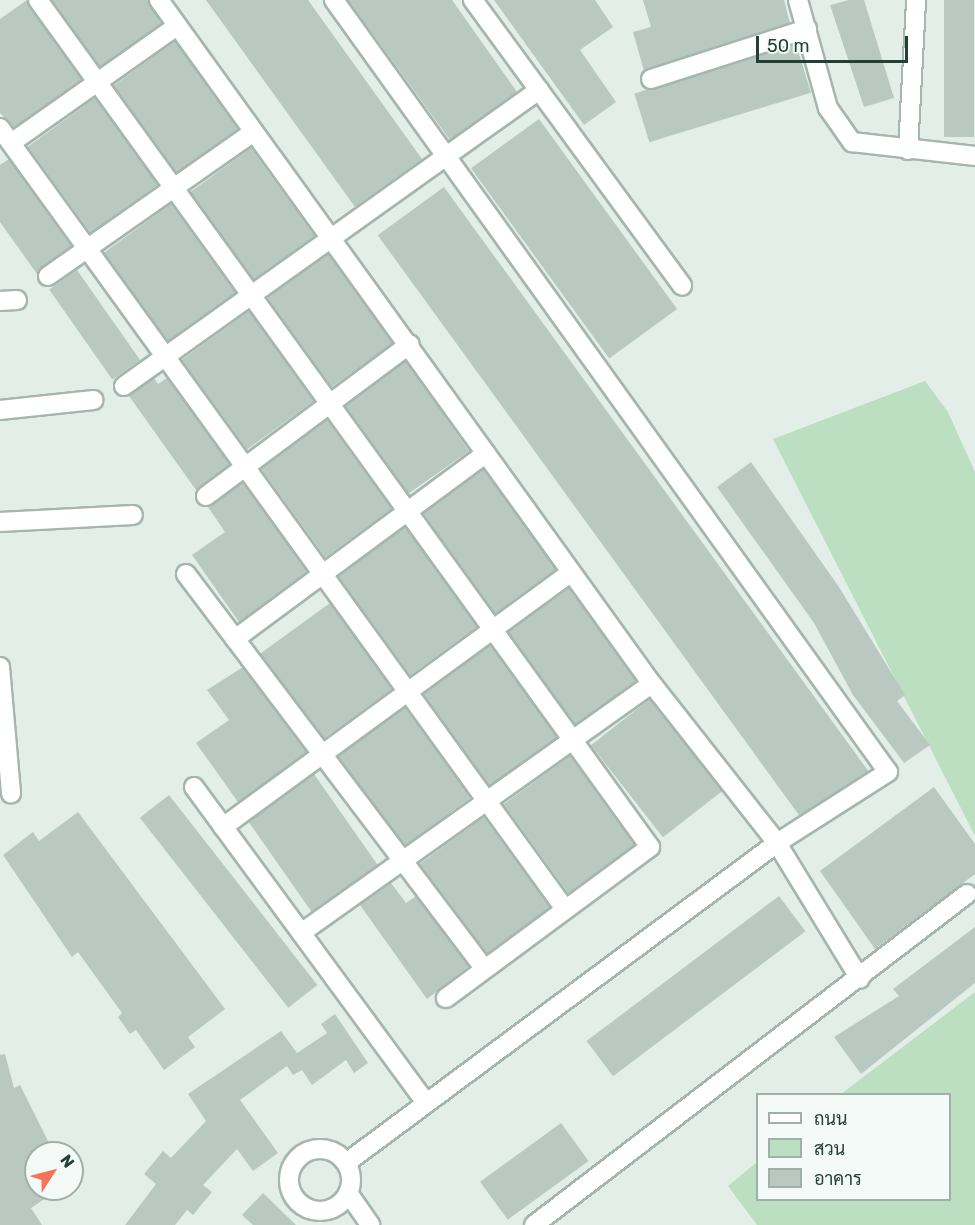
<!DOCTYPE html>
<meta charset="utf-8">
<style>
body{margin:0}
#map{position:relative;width:975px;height:1225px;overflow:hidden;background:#e3eee8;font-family:Rubik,Sarabun,sans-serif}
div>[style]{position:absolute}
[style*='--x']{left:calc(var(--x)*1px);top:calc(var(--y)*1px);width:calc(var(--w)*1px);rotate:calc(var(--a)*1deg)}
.green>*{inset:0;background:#bcdfc2}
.building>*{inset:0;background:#b9c9c1;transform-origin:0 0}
.roads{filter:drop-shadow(2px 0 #a5b6af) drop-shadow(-2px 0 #a5b6af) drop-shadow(0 2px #a5b6af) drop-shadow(0 -2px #a5b6af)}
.street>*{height:18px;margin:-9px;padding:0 9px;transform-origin:9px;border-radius:9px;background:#fff}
.street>.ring{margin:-9px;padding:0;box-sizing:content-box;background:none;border:18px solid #fff;border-radius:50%}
span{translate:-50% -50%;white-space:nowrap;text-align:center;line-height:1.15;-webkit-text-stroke:4.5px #f4faf7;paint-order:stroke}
.legend{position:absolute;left:756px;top:1093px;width:195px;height:108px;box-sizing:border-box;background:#f4faf7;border:2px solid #a0b0a9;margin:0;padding:8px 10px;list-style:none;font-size:18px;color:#224035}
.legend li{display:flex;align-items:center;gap:12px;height:30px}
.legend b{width:30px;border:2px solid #a0b0a9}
.north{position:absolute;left:24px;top:1141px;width:60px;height:60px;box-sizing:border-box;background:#f4faf7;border:2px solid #a0b0a9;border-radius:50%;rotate:54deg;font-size:16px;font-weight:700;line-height:24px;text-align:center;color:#224035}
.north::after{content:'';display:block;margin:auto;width:21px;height:27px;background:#f67259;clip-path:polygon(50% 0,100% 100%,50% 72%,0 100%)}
.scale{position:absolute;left:756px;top:36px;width:152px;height:27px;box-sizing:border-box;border:3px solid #224035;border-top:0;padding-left:8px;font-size:18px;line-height:21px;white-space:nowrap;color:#224035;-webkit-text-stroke:4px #f4faf7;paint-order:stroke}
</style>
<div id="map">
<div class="green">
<div style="clip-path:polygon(925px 381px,948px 412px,975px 472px,975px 836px,773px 439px)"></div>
<div style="clip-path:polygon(975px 992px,975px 1225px,757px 1225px,728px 1186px,757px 1162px,758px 1200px,950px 1200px,950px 1094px,841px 1094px)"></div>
</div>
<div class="building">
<div style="clip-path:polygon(27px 0,82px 80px,14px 127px,0 113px,0 19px)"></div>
<div style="clip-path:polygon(52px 0,148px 0,162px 23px,100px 67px)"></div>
<div style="clip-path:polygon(206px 0,308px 0,422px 159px,355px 207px)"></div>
<div style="clip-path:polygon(348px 0,452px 0,517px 92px,450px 140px)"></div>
<div style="clip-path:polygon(494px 0,595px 0,613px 27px,580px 50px,616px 102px,584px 125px)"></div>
<div style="clip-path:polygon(643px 0,784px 0,790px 23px,644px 71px,633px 32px,651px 27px)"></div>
<div style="clip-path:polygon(849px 0,864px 0,894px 98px,864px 107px,830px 5px)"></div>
<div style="left:944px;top:0;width:30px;height:137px"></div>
<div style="left:175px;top:41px;width:108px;height:76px;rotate:54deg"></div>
<div style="left:796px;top:44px;width:51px;height:169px;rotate:73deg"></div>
<div style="left:95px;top:98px;width:107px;height:83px;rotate:54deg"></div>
<div style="left:539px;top:119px;width:235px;height:84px;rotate:54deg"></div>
<div style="left:251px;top:148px;width:109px;height:75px;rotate:54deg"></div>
<div style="clip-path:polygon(9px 159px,71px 246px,37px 274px,0 222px,0 165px)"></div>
<div style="left:444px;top:187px;width:722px;height:82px;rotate:54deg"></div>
<div style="left:171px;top:204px;width:110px;height:83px;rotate:54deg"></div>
<div style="left:328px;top:254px;width:110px;height:75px;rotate:54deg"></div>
<div style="left:77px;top:270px;width:110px;height:34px;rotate:55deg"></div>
<div style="left:249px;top:311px;width:111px;height:83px;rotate:54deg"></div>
<div style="left:406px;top:361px;width:110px;height:76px;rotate:55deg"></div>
<div style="clip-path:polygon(154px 378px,158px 384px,167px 378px,230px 464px,196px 490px,129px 396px)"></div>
<div style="left:327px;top:420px;width:110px;height:82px;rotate:54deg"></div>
<div style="clip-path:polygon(751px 462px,839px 587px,905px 695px,897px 701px,930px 745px,904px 763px,853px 695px,814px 623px,717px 487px)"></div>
<div style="left:483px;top:469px;width:124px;height:75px;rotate:54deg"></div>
<div style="clip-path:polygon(243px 483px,307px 572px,239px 622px,192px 555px,225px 532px,208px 507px)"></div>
<div style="left:405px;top:527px;width:123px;height:83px;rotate:54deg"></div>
<div style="left:569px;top:588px;width:115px;height:75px;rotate:54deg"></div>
<div style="left:330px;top:603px;width:106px;height:86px;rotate:54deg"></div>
<div style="left:490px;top:645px;width:115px;height:83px;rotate:54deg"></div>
<div style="clip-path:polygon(243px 667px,307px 752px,238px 802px,196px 743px,229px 720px,207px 690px)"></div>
<div style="left:650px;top:699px;width:117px;height:75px;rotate:52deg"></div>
<div style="left:405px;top:707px;width:112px;height:83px;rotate:54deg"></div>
<div style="left:570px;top:756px;width:110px;height:82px;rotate:54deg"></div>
<div style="left:314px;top:774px;width:111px;height:81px;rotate:55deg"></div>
<div style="clip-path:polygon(934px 787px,975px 844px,975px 874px,875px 949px,820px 871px)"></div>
<div style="left:169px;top:795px;width:241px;height:37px;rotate:52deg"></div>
<div style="clip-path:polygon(78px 812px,225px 1009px,188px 1037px,195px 1047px,164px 1070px,136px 1030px,130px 1034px,118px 1017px,122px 1013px,78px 952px,72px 957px,3px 855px,33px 832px,39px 841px)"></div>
<div style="left:484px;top:817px;width:112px;height:80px;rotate:54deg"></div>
<div style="clip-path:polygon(391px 883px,406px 903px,416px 896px,469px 966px,427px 999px,360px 905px)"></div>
<div style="left:779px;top:896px;width:44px;height:241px;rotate:53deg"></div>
<div style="clip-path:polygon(975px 927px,975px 983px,861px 1074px,834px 1037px,899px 996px,893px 989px)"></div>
<div style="clip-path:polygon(335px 1014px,368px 1063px,354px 1073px,346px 1060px,312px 1085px,302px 1070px,293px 1075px,287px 1066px,240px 1100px,278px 1153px,253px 1171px,237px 1149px,203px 1185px,212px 1192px,193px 1215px,187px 1210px,175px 1225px,125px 1225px,156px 1184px,144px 1174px,163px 1151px,171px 1158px,206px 1121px,188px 1094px,281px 1031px,297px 1053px,327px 1033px,321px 1024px)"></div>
<div style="clip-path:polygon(5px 1054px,14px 1088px,20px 1085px,51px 1147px,36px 1153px,36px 1189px,59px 1189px,31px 1208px,42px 1225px,0 1225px,0 1055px)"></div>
<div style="left:561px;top:1123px;width:47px;height:100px;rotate:54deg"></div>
<div style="clip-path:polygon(263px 1193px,296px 1225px,253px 1225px,242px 1215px)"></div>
</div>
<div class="roads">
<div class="street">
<div style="--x:38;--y:0;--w:1045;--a:54.15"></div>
<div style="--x:650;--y:847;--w:254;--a:143.5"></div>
<div style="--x:159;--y:0;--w:843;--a:54.22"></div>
<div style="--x:652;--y:684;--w:202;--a:51.8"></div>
<div style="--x:777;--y:843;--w:159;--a:58.6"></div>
<div style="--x:334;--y:0;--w:950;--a:54.34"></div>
<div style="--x:888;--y:772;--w:132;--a:147.4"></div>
<div style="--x:777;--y:843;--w:537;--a:143.41"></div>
<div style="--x:473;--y:0;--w:354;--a:53.8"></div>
<div style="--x:798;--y:0;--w:112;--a:74.5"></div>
<div style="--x:828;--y:108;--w:42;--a:54.8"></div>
<div style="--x:852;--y:142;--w:124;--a:6.5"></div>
<div style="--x:651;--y:79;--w:164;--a:-17.8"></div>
<div style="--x:0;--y:128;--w:964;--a:54.12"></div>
<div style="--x:11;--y:143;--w:203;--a:-35.2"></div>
<div style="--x:908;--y:150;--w:150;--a:-86.9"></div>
<div style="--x:48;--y:276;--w:251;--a:-35"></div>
<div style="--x:0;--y:301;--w:17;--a:-3"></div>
<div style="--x:124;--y:386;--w:510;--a:-35.5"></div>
<div style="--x:0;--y:410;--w:94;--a:-6.1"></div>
<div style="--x:206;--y:496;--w:254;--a:-36.7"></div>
<div style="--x:0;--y:522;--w:133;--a:-3"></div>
<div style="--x:186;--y:574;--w:495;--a:52.9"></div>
<div style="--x:235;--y:639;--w:312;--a:-36.5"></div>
<div style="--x:0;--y:667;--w:127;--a:85"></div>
<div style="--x:194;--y:787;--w:392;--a:53.7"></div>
<div style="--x:223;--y:827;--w:431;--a:-36.2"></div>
<div style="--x:301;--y:933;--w:430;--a:-35.4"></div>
<div class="ring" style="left:289px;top:1149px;width:44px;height:44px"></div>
<div style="--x:348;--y:1193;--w:39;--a:55"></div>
<div style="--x:534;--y:1225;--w:545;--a:-37.4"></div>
</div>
</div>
<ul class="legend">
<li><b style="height:8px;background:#fff"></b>ถนน</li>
<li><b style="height:16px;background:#bcdfc2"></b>สวน</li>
<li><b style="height:16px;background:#b9c9c1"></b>อาคาร</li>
</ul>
<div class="north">N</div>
<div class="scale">50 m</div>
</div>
